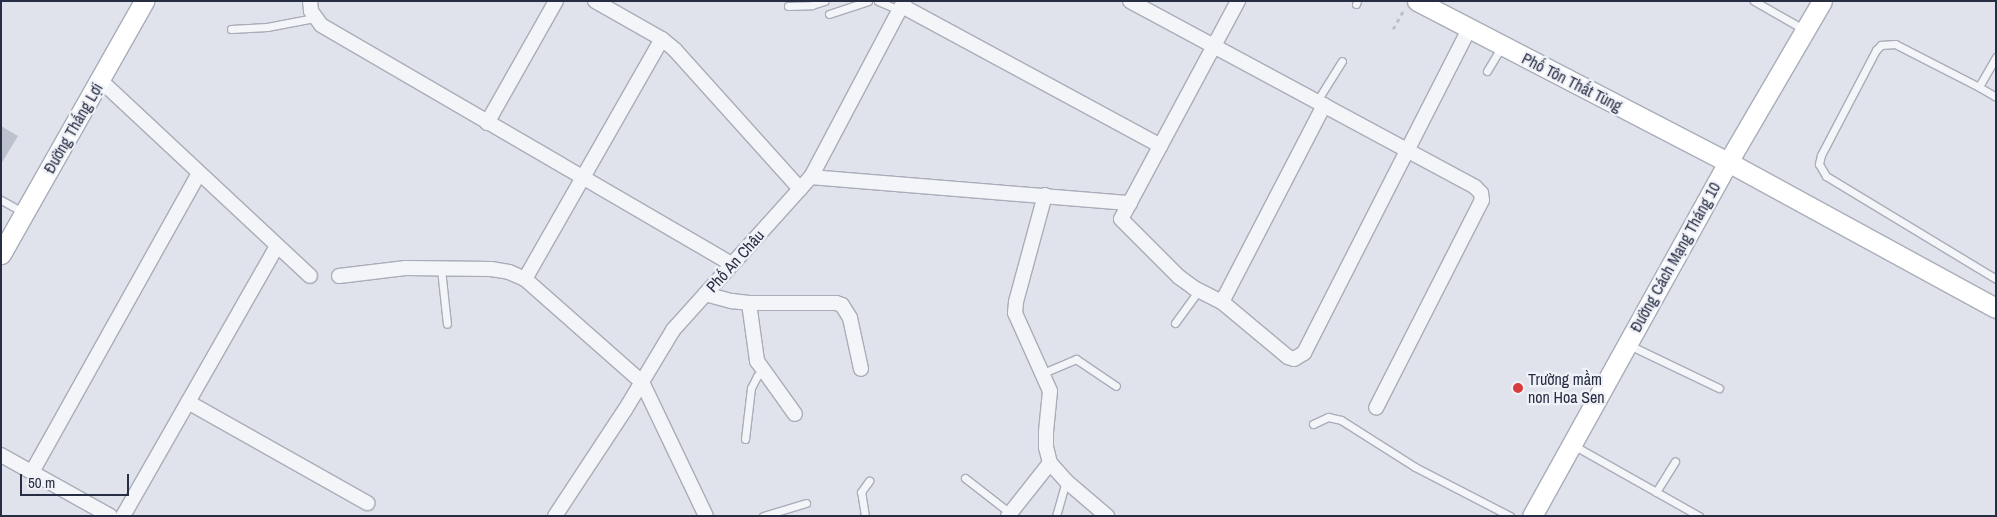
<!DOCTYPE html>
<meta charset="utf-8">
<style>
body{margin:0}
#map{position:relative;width:1997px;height:517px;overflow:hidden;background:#e0e3eb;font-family:"Archivo Narrow",sans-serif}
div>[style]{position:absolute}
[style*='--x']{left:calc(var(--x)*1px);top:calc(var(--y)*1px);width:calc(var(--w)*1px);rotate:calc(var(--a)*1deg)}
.building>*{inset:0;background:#bdc1ce}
.path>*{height:2.5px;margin-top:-1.25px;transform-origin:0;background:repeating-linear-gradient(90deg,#bfc1c9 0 4px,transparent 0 8px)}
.roads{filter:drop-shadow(1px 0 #a8adb9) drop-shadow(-1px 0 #a8adb9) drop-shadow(0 1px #a8adb9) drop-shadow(0 -1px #a8adb9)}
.lane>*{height:7px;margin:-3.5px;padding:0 3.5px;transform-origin:3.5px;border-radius:3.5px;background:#f4f5f8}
.street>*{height:14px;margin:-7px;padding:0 7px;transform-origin:7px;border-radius:7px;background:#f4f5f8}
.secondary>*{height:19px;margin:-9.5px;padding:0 9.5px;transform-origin:9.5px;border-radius:9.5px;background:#fff}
.dots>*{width:14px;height:14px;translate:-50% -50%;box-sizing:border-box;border:2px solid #f0f2f8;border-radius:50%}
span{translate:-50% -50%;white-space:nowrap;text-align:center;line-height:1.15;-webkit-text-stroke:4.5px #f0f2f8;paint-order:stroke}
.street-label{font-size:16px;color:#272e44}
.poi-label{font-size:16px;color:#272e44}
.left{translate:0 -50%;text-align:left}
.frame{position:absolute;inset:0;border:2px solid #272e44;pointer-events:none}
.scale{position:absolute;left:20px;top:474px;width:109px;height:22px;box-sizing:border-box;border:2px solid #272e44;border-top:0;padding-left:6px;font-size:15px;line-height:18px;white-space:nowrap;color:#272e44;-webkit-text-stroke:4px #f0f2f8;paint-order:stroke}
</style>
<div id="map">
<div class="building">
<div style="clip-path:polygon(1px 126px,18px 136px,1px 164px)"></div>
</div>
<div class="path">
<div style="--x:1393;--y:29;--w:23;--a:-61"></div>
</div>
<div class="roads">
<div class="lane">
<div style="--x:878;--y:1;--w:23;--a:23"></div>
<div style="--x:1754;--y:1;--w:59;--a:29.6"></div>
<div style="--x:1356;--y:4;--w:3;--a:-72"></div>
<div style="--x:788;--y:6;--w:24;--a:-2"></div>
<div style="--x:812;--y:5;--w:13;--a:-18"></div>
<div style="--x:829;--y:14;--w:41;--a:-18.4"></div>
<div style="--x:231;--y:29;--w:36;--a:-3"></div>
<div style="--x:267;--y:27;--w:48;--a:-10.8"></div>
<div style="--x:1996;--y:57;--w:34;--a:120"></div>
<div style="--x:1979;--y:87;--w:20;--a:30"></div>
<div style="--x:1487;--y:71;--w:29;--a:-59"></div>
<div style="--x:1979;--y:87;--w:94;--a:-152.9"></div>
<div style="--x:1895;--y:44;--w:14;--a:176"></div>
<div style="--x:1881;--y:45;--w:7;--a:135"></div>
<div style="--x:1876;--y:50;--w:119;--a:117.6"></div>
<div style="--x:1821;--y:155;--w:9;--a:103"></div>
<div style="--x:1819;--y:164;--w:14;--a:60"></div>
<div style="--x:1826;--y:176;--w:199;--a:31.2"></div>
<div style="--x:1317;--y:101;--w:47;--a:-58"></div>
<div style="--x:1;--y:200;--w:26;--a:29"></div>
<div style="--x:441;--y:269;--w:55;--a:83.8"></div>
<div style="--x:1175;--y:323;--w:41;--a:-54"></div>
<div style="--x:1627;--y:344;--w:102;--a:25.6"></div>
<div style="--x:1043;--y:373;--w:36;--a:-23"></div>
<div style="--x:1076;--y:359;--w:48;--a:34"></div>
<div style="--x:1313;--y:424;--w:17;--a:-25"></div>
<div style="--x:1328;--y:417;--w:13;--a:13"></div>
<div style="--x:1341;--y:420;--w:88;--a:32.4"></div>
<div style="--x:1415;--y:467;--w:107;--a:27.3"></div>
<div style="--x:745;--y:439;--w:51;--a:-83.3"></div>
<div style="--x:751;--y:388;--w:13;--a:-63"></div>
<div style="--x:757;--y:376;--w:9;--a:-41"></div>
<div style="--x:1573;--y:445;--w:145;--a:29.4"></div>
<div style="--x:965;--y:478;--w:57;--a:37.9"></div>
<div style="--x:1656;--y:492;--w:36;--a:-58"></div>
<div style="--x:763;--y:516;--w:45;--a:-16.8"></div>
<div style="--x:865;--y:516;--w:24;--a:-99"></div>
<div style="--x:861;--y:492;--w:14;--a:-54"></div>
<div style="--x:1056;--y:516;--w:36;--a:-74"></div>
</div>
<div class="street">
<div style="--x:310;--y:1;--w:10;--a:84"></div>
<div style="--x:311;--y:11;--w:17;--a:54"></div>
<div style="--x:321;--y:25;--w:475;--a:30.2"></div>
<div style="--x:595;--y:1;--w:77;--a:29.6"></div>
<div style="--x:662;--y:39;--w:17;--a:40"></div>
<div style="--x:675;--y:50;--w:187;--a:48"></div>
<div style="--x:1130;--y:1;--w:392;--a:28.3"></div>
<div style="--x:1475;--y:187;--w:8;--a:45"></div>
<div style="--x:1481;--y:193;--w:7;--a:82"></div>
<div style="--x:1482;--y:200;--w:233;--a:117"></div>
<div style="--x:1238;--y:1;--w:247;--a:118.2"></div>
<div style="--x:1121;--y:219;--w:82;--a:45"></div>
<div style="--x:1179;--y:277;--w:19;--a:36"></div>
<div style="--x:1194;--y:288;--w:31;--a:27"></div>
<div style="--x:1222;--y:302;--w:86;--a:39.8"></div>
<div style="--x:1288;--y:357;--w:6;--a:18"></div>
<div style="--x:1294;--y:359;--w:12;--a:-31"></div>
<div style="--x:1304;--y:353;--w:364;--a:-63"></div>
<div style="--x:902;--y:6;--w:294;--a:28.4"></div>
<div style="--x:100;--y:80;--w:287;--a:43"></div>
<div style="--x:487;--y:123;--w:140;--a:-60.5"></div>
<div style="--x:811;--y:177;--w:320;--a:4.7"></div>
<div style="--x:1045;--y:195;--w:111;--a:105.2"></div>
<div style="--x:1016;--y:302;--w:11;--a:95"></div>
<div style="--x:1015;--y:313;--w:85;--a:65.8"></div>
<div style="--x:1050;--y:391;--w:41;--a:95.6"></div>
<div style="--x:1046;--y:432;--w:15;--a:90"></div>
<div style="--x:1046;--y:447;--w:16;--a:76"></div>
<div style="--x:1050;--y:463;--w:24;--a:48"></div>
<div style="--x:1066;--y:481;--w:54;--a:40.5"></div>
<div style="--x:339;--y:276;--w:67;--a:-6.8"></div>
<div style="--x:406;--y:268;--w:85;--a:0.7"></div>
<div style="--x:491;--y:269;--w:18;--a:9"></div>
<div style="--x:509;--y:272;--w:17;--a:24"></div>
<div style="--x:525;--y:279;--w:156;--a:41.4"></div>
<div style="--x:642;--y:382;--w:148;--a:64.5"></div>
<div style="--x:525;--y:279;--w:276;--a:-60.3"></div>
<div style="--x:705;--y:294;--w:28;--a:15"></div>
<div style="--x:732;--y:301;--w:17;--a:7"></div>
<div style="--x:749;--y:303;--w:87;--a:0"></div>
<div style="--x:836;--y:303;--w:6;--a:18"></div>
<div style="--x:842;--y:305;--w:15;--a:58"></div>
<div style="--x:850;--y:318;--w:52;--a:77.8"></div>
<div style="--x:1222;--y:302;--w:222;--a:-62.6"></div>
<div style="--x:749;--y:303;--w:59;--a:82.1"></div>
<div style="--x:757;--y:361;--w:65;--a:54.4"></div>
<div style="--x:188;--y:402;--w:206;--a:29.4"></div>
<div style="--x:1;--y:455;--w:125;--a:29.2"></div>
<div style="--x:32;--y:472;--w:342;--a:-60.8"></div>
<div style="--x:123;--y:516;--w:311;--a:-60.3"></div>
<div style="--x:555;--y:516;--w:127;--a:-56.6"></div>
<div style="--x:625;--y:410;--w:93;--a:-59"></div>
<div style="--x:673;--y:330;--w:206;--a:-48"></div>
<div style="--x:811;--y:177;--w:199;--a:-62.1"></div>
<div style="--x:1008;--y:516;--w:68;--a:-51.6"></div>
</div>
<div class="secondary">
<div style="--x:1417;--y:1;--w:350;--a:27.4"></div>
<div style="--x:1728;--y:162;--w:305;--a:28.6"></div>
<div style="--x:1;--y:254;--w:291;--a:-60.5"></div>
<div style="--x:1532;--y:516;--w:405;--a:-61"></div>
<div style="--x:1728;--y:162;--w:186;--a:-59.7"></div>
</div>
</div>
<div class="dots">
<div style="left:1518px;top:388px;background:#d93c3d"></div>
</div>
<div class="street-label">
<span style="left:1572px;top:82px;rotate:27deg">Phố Tôn Thất Tùng</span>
<span style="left:73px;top:128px;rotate:-60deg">Đường Thắng Lợi</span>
<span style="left:1675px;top:257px;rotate:-61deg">Đường Cách Mạng Tháng 10</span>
<span style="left:735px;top:261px;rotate:-48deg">Phố An Châu</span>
</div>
<div class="poi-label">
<span class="left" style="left:1528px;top:388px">Trường mầm<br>non Hoa Sen</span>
</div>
<div class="frame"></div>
<div class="scale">50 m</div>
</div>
